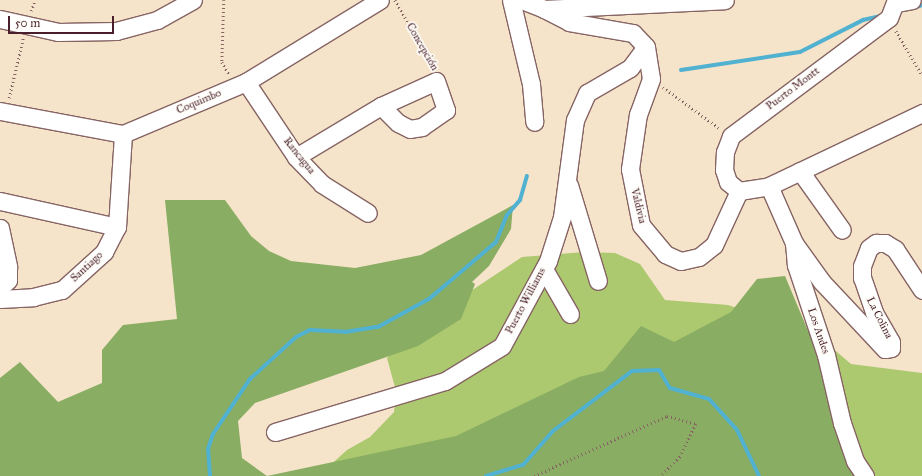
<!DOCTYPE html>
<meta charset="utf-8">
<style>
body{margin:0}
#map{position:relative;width:922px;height:476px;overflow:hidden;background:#f5e3ca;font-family:"IM FELL Great Primer",serif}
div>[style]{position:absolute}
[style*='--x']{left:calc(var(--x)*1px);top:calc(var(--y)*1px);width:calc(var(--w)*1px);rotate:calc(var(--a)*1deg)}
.green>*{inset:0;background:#acc970}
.forest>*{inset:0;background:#89ad62}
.stream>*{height:4px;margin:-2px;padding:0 2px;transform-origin:2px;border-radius:2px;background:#51b1d0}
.path>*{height:2.5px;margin-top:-1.25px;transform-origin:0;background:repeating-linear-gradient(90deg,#866463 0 1px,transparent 0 4px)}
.roads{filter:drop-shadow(1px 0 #866463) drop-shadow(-1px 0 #866463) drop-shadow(0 1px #866463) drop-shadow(0 -1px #866463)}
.minor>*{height:17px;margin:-8.5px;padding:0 8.5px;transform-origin:8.5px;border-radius:8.5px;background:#fff}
span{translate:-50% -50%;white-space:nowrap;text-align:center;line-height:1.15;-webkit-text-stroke:3.5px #fdfcf7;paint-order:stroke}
.street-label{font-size:11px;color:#4a1f2b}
.scale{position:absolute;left:8px;top:16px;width:106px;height:18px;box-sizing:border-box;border:2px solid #4a1f2b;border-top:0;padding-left:5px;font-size:12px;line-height:14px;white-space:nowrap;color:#4a1f2b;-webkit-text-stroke:3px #fdfcf7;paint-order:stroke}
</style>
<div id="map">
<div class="green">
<div style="clip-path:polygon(584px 252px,615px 253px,640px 264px,665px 300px,728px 305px,817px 335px,851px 364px,922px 373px,922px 476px,327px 476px,326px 469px,347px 450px,370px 437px,394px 412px,396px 391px,387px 358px,421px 324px,522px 257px)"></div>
</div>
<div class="forest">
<div style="clip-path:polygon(165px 200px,225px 200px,251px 236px,269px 251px,291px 261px,355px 268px,421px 255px,513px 205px,511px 229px,489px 266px,472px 282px,475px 284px,461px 319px,418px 346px,255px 403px,238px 421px,242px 458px,267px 476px,456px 436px,579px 377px,604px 371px,641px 326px,674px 342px,731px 312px,757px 279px,785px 276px,869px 476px,0 476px,0 378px,20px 362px,58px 402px,102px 383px,102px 350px,123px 325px,177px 319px)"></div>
</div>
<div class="stream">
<div style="--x:913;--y:8;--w:9;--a:-18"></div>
<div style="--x:681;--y:70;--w:120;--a:-8.6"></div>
<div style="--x:800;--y:52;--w:71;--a:-26.9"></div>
<div style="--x:863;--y:20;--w:17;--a:-13"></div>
<div style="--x:210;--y:476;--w:27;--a:-94"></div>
<div style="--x:208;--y:449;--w:16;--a:-72"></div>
<div style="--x:213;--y:434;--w:66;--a:-56.1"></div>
<div style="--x:250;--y:379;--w:62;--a:-42.4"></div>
<div style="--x:296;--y:337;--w:16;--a:-27"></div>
<div style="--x:310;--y:330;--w:35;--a:3"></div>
<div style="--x:345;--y:332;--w:33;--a:-9"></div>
<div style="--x:378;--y:327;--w:58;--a:-28.8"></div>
<div style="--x:429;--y:299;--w:88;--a:-40.4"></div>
<div style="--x:496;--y:242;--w:29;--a:-68"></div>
<div style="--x:507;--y:215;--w:20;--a:-49"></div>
<div style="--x:520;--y:200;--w:25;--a:-74"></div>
<div style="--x:486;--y:476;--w:39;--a:-17"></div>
<div style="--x:523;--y:465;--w:45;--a:-48.6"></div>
<div style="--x:553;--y:431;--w:99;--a:-37.2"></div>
<div style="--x:632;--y:371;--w:27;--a:-2"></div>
<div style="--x:659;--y:370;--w:21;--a:59"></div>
<div style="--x:670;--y:388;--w:41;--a:15.8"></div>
<div style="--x:709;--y:399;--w:42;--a:47.9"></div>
<div style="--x:737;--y:430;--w:51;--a:64.4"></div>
</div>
<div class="path">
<div style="--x:224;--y:0;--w:62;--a:91.8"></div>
<div style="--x:222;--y:62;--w:14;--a:60"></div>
<div style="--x:395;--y:0;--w:78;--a:59.8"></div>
<div style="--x:31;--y:11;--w:12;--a:-70"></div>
<div style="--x:896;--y:31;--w:51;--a:59.4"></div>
<div style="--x:663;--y:87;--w:69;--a:36.2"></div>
<div style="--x:9;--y:98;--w:61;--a:-76.7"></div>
<div style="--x:534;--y:476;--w:146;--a:-24.3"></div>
<div style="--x:667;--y:416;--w:30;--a:15"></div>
<div style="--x:696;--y:424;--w:37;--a:116"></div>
<div style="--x:680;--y:457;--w:27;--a:135"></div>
</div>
<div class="roads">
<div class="minor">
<div style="--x:511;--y:0;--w:86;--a:76.6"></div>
<div style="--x:531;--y:84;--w:38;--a:85"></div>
<div style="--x:522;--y:0;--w:24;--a:22"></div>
<div style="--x:544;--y:9;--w:181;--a:-2.8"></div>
<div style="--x:897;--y:3;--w:15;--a:-11"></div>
<div style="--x:544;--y:9;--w:28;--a:27"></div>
<div style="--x:569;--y:22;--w:65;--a:9.8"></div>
<div style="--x:633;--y:33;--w:19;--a:47"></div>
<div style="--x:646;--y:47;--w:32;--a:81"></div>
<div style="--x:651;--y:79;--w:37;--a:110"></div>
<div style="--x:638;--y:114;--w:56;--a:98.3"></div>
<div style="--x:630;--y:169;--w:57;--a:78.9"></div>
<div style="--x:641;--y:225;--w:38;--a:50"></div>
<div style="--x:665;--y:254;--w:17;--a:24"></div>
<div style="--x:681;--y:261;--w:18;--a:-13"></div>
<div style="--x:699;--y:257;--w:19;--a:-39"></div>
<div style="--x:714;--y:245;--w:60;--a:-65.2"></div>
<div style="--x:0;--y:19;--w:59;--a:12.6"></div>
<div style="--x:58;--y:32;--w:58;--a:-1"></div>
<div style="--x:116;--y:31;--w:42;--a:-15"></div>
<div style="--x:157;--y:20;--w:41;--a:-29.1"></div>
<div style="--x:246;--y:82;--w:90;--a:56.3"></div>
<div style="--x:296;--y:157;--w:37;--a:46"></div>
<div style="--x:322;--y:184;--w:54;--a:32.2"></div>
<div style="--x:0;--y:111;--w:125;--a:10.6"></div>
<div style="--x:123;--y:134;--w:134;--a:-22.9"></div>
<div style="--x:246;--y:82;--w:157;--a:-31.5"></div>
<div style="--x:296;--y:157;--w:99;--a:-31"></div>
<div style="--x:381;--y:106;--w:60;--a:-24.4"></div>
<div style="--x:436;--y:81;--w:31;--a:71"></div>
<div style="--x:446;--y:110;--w:29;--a:145"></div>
<div style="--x:422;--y:127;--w:12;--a:171"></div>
<div style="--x:410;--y:129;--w:13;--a:-153"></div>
<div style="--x:398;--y:123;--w:24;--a:-135"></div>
<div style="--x:800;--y:171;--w:72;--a:54.6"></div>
<div style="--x:569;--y:185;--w:100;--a:73.2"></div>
<div style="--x:769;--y:186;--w:62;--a:66.3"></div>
<div style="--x:794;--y:243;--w:22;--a:85"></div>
<div style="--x:796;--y:265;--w:95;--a:71.6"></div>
<div style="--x:826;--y:355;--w:70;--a:76.8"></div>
<div style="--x:842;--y:423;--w:40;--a:71.1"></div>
<div style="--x:855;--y:461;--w:18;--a:56"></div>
<div style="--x:739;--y:191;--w:14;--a:-141"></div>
<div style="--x:728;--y:182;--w:13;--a:-108"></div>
<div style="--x:724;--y:170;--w:18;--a:-87"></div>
<div style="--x:725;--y:152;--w:17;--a:-69"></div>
<div style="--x:731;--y:136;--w:197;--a:-36.8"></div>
<div style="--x:889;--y:18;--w:19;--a:-69"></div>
<div style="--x:739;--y:191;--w:30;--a:-9"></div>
<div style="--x:769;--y:186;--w:170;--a:-25.5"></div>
<div style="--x:0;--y:201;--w:120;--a:12.5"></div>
<div style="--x:0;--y:228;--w:40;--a:78"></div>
<div style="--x:8;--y:267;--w:13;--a:90"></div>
<div style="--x:8;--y:280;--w:11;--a:135"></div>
<div style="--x:794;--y:243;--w:48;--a:54.3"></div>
<div style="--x:822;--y:282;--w:92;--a:46.8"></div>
<div style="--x:885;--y:349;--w:6;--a:-9"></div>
<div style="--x:891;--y:348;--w:6;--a:-90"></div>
<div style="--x:891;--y:342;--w:34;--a:-120"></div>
<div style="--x:874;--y:312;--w:36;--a:-109"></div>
<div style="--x:862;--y:278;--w:12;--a:-90"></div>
<div style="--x:862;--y:266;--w:19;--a:-69"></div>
<div style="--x:869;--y:248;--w:9;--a:-36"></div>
<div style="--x:876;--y:243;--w:9;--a:0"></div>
<div style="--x:885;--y:243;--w:12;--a:31"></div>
<div style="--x:895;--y:249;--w:49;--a:56.6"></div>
<div style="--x:544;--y:269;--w:52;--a:60"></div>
<div style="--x:0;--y:299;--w:33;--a:-3"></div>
<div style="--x:33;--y:297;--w:30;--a:-14"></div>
<div style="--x:62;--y:290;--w:57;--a:-42.1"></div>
<div style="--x:104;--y:252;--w:28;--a:-63"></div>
<div style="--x:117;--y:227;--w:93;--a:-86.3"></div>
<div style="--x:275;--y:432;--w:177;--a:-16.7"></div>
<div style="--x:445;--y:381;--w:67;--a:-31.6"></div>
<div style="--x:502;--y:346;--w:97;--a:-61.6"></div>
<div style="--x:548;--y:261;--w:46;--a:-72.3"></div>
<div style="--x:562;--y:217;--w:98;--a:-82.4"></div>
<div style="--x:575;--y:120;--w:30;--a:-66"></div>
<div style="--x:587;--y:93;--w:50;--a:-30.2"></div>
<div style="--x:630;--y:68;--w:26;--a:-53"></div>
</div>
</div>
<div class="street-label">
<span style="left:422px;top:47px;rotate:60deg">Concepción</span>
<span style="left:793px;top:89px;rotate:-37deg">Puerto Montt</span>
<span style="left:199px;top:102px;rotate:-23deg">Coquimbo</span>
<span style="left:299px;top:156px;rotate:51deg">Rancagua</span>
<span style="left:638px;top:206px;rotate:76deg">Valdivia</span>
<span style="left:87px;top:267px;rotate:-43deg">Santiago</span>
<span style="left:526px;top:301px;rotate:-62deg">Puerto Williams</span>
<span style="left:879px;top:318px;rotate:63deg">La Colina</span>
<span style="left:818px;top:331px;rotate:71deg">Los Andes</span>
</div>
<div class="scale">50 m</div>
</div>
